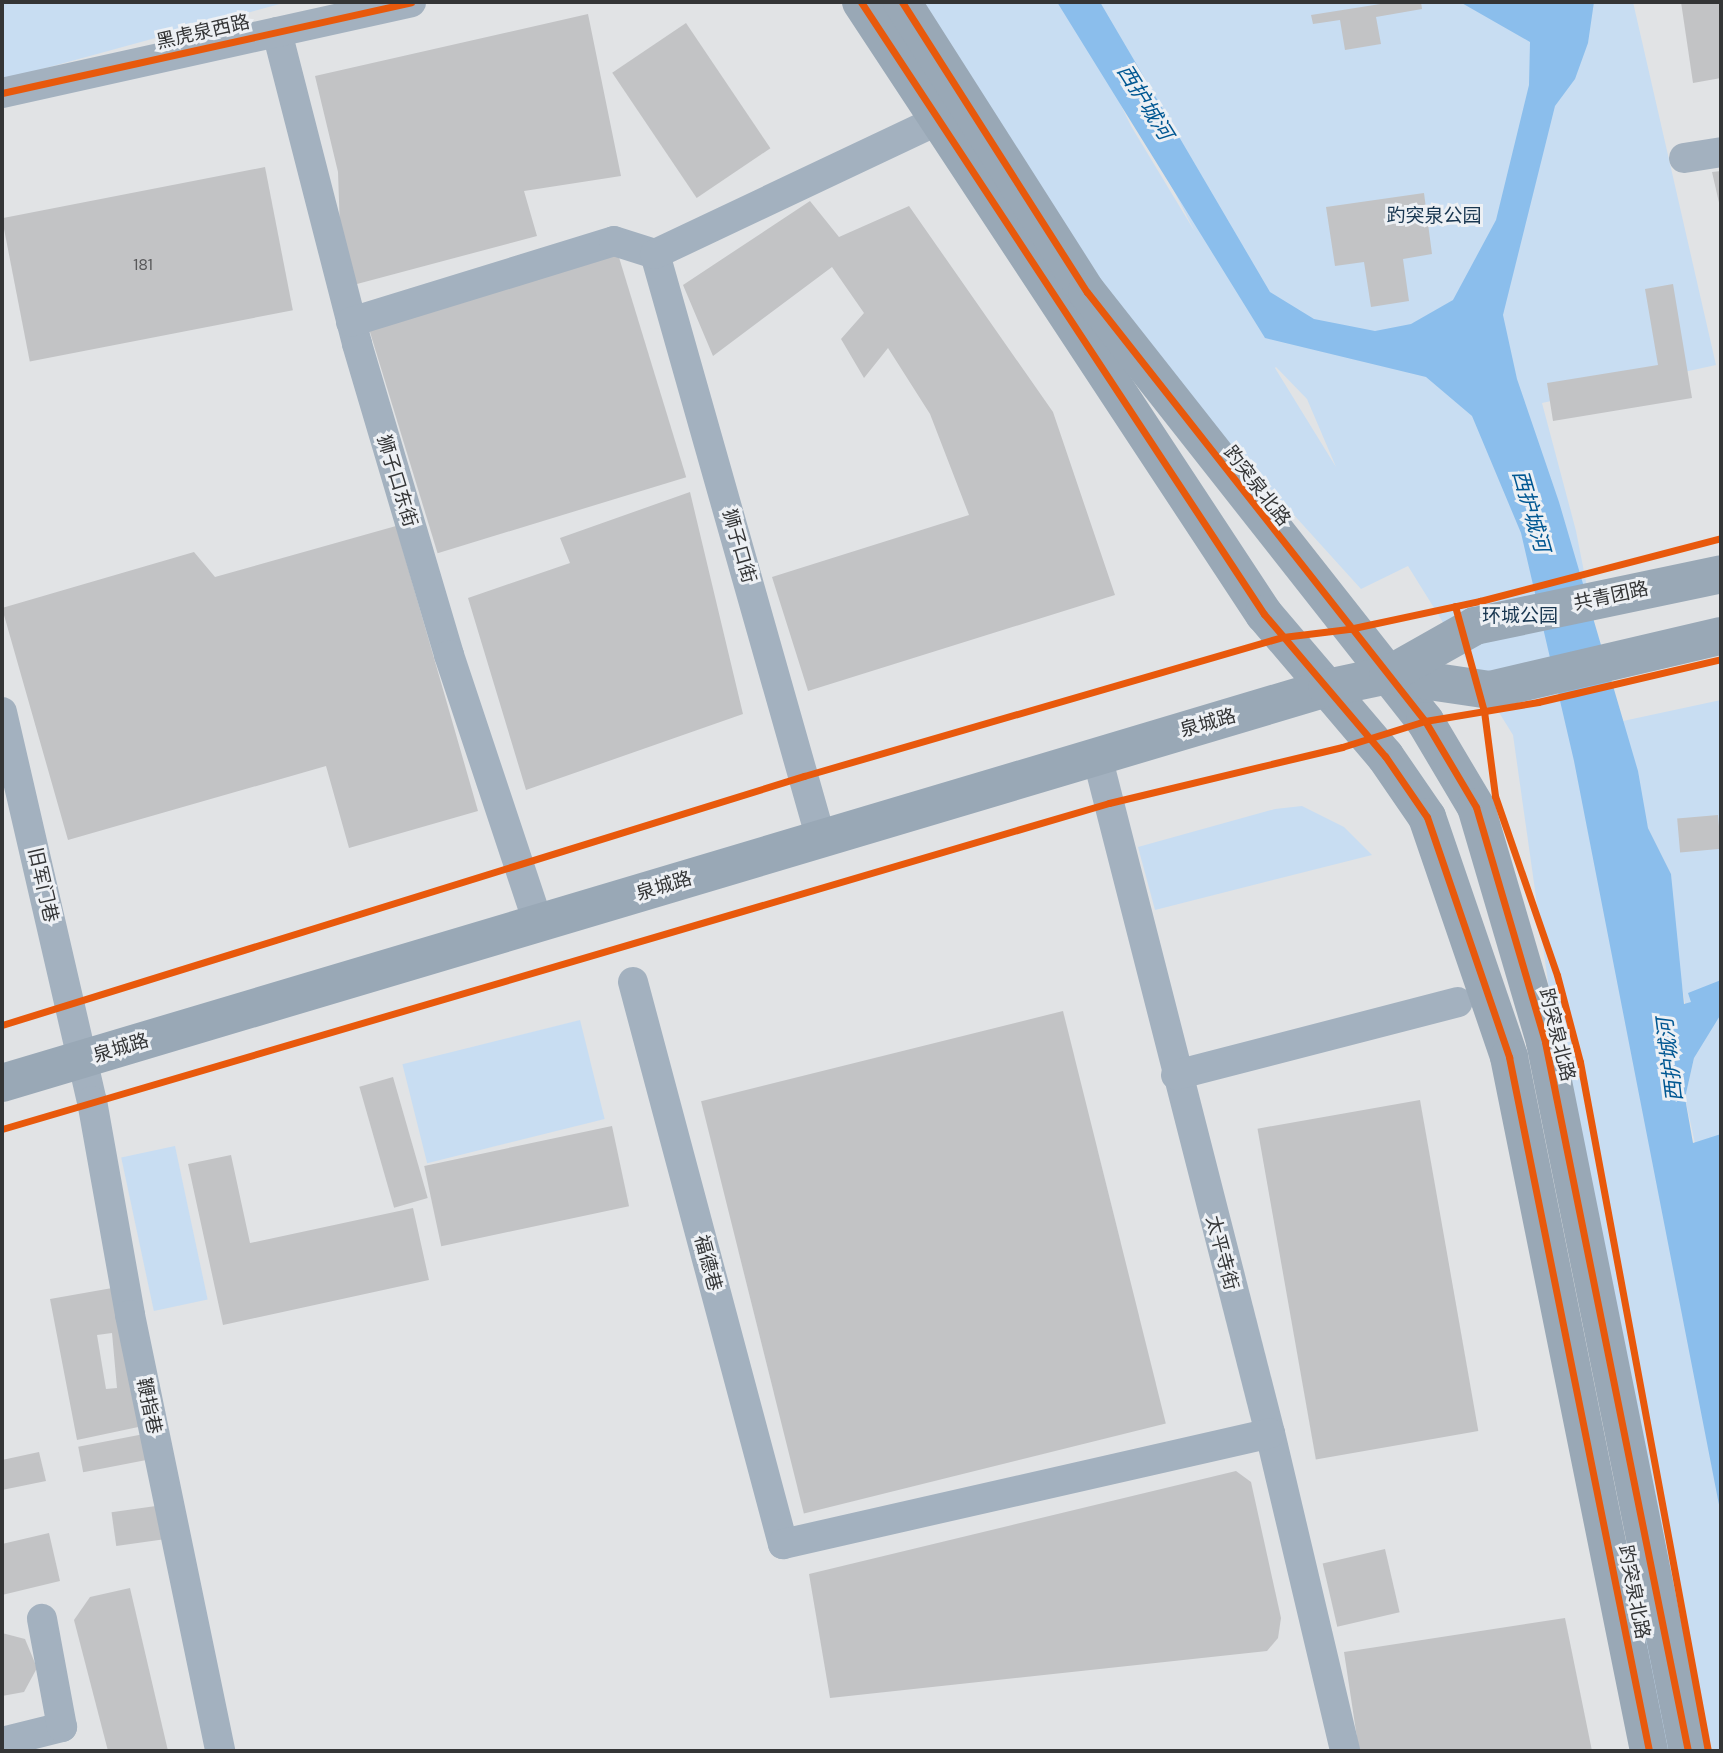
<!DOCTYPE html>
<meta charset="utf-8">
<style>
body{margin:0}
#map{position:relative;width:1723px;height:1753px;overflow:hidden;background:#e1e3e5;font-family:"DM Sans","Noto Sans SC",sans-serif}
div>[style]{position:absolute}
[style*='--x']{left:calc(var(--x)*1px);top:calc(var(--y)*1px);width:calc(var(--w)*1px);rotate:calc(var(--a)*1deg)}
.green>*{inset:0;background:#c8ddf2;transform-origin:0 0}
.water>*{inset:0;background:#8bbeec}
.building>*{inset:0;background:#c2c3c5;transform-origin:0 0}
.minor>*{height:30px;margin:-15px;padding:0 15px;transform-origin:15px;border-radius:15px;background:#a3b1bf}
.major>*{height:38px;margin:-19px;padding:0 19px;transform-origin:19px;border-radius:19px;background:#99a8b6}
.cycleway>*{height:7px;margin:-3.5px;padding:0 3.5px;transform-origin:3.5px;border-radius:3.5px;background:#e8590c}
span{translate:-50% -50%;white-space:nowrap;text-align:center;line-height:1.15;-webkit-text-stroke:6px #edf0f4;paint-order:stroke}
.number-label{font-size:16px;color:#58585a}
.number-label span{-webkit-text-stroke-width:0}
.street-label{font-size:19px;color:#343536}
.park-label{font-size:19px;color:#183650}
.water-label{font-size:21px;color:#005792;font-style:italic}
.frame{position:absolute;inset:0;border:4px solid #343536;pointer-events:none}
</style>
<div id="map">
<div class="green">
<div style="clip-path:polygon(2px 2px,287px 2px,2px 80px)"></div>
<div style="clip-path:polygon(evenodd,873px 2px,1071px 2px,1131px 126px,1195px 232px,1077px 2px,1633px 2px,1716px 365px,1542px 403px,1576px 531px,1656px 938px,1721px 1363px,1721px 1751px,1657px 1751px,1513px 735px,1408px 566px,1361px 589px,937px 121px,873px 2px,1276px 367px,1307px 399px,1336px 467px,1275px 368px,1276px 367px)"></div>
<div style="clip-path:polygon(1721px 700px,1721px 1261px,1685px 1098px,1694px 1058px,1674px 937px,1671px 874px,1648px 828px,1623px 721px)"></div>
<div style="clip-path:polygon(1302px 806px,1344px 827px,1372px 855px,1155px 910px,1138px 847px,1275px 809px)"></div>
<div style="left:580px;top:1020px;width:102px;height:183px;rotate:76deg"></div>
<div style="left:175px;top:1146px;width:157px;height:55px;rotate:78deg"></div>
</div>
<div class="water">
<div style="clip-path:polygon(1057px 2px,1100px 2px,1270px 292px,1314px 319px,1375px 331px,1411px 324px,1453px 300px,1496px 220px,1529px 85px,1530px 42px,1460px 2px,1594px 2px,1588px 43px,1575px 79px,1555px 106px,1503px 315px,1517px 379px,1559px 502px,1638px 771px,1648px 828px,1671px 874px,1684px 1004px,1691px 1002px,1688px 993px,1721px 980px,1721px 1014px,1694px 1058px,1685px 1098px,1693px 1143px,1721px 1134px,1721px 1515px,1574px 761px,1521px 533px,1472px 416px,1426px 377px,1265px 338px)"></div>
</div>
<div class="building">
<div style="clip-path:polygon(1393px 2px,1421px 2px,1422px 9px,1376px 17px,1381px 44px,1345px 50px,1340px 20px,1313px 24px,1311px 15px)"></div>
<div style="clip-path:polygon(1681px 2px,1721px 2px,1721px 78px,1693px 83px)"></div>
<div style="clip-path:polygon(588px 14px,621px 176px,524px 191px,537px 236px,342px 288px,338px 172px,315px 76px)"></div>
<div style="left:686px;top:23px;width:151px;height:89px;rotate:56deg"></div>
<div style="left:265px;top:167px;width:146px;height:268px;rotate:79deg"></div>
<div style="clip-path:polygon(1721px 171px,1721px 207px,1720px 207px,1712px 172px)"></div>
<div style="clip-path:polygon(1424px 193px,1432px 254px,1403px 259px,1409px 301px,1371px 307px,1364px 262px,1335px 266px,1326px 207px)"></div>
<div style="clip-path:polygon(810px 201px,839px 237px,909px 206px,1053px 412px,1115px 595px,808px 691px,772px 577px,969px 515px,930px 414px,888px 348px,864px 378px,841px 339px,864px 313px,832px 267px,713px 356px,683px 285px)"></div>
<div style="left:614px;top:241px;width:247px;height:260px;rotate:73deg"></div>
<div style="clip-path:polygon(1673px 284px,1692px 398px,1553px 421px,1547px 383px,1658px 365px,1645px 289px)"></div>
<div style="clip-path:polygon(690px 492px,743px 714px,526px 790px,468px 598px,570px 563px,560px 538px)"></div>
<div style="clip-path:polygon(396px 526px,478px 811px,349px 848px,326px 766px,68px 840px,2px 608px,194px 552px,215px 577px)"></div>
<div style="left:1718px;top:815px;width:34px;height:41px;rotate:85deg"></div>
<div style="left:1063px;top:1011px;width:425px;height:373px;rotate:76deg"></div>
<div style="left:393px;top:1077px;width:126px;height:35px;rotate:74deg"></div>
<div style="left:1420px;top:1100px;width:336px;height:165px;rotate:80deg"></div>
<div style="left:612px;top:1126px;width:82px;height:192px;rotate:78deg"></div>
<div style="clip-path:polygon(231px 1155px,250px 1243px,413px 1208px,429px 1280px,223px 1325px,188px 1164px)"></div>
<div style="clip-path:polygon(evenodd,118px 1287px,143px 1426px,77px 1440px,50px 1299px,118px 1287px,112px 1333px,117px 1388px,106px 1389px,97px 1335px,112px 1333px)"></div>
<div style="left:144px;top:1434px;width:26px;height:67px;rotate:79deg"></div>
<div style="clip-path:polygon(39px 1452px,46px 1481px,2px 1490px,2px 1460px)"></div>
<div style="clip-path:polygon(1236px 1471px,1251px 1482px,1281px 1618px,1278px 1638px,1267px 1651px,830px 1698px,809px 1574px)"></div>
<div style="left:163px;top:1505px;width:34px;height:52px;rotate:82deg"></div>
<div style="clip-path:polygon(49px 1533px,60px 1581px,2px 1595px,2px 1544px)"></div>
<div style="left:1385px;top:1549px;width:65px;height:64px;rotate:77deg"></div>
<div style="clip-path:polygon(130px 1588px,168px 1751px,108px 1751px,74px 1620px,90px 1597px)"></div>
<div style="clip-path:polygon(1565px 1618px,1592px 1751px,1359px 1751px,1344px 1652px)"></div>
<div style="clip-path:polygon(2px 1633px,25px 1639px,37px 1668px,24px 1692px,2px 1696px)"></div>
</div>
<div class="minor">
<div style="--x:277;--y:32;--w:322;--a:75.6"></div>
<div style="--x:357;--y:344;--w:324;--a:73.5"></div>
<div style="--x:449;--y:655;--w:282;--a:71.6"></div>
<div style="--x:2;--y:93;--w:419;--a:-12.5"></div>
<div style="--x:1684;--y:158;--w:37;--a:-9"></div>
<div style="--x:655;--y:254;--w:608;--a:74.16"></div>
<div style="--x:351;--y:322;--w:275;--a:-17.1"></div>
<div style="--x:614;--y:241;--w:43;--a:17.6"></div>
<div style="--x:655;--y:254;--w:312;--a:-25.3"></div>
<div style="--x:2;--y:712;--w:399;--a:77"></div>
<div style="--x:92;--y:1101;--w:217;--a:79.9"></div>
<div style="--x:130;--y:1315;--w:445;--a:78.3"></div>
<div style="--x:1097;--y:756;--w:699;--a:75.67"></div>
<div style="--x:1270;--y:1433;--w:327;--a:76.7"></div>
<div style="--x:633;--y:982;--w:582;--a:75.06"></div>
<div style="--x:783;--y:1544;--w:499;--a:-12.8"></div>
<div style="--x:1176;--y:1075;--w:291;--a:-14.5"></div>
<div style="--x:2;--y:1742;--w:62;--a:-14"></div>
<div style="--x:62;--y:1727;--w:110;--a:-100.5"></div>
</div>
<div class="major">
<div style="--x:861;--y:2;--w:733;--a:56.64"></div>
<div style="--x:1264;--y:614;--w:187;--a:49.6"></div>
<div style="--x:1385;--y:756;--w:74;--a:55.5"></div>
<div style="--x:1427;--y:817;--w:254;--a:71.1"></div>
<div style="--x:1509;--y:1057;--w:708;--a:78.59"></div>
<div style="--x:902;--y:2;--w:344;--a:57.5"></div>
<div style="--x:1087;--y:292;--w:546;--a:51.77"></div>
<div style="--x:1425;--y:721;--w:100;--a:59.3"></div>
<div style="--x:1476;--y:807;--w:245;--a:73.6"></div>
<div style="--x:1545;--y:1042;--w:723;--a:78.6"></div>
<div style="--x:1388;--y:675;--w:103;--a:8.4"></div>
<div style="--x:1490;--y:690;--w:237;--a:-13.2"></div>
<div style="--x:2;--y:1083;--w:1383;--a:-16.6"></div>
<div style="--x:1327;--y:688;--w:62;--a:-12"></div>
<div style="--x:1388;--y:675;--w:100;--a:-29.4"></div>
<div style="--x:1475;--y:626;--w:251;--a:-11.9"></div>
</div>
<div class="cycleway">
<div style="--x:861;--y:2;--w:733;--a:56.64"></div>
<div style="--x:1264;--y:614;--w:187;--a:49.6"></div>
<div style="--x:1385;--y:756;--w:74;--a:55.5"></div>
<div style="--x:1427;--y:817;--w:254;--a:71.1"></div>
<div style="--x:1509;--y:1057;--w:708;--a:78.59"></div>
<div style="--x:902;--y:2;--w:344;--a:57.5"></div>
<div style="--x:1087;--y:292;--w:546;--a:51.77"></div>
<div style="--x:1425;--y:721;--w:100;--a:59.3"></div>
<div style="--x:1476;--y:807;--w:245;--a:73.6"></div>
<div style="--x:1545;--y:1042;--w:723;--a:78.6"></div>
<div style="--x:2;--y:93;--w:419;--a:-12.5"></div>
<div style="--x:1455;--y:606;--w:109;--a:74.6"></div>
<div style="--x:1484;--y:711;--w:86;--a:82.6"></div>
<div style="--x:1495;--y:796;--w:189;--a:70.9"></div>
<div style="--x:1557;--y:975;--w:90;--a:75.2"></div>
<div style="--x:1580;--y:1062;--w:701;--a:79.48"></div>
<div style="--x:2;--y:1025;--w:840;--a:-17.25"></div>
<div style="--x:804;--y:776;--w:499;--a:-16.2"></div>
<div style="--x:1283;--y:637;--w:66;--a:-6.9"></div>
<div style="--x:1349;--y:629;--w:134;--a:-12.1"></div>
<div style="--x:1480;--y:601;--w:249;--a:-14.6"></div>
<div style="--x:2;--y:1129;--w:1154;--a:-16.41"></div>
<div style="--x:1109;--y:803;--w:240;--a:-13.5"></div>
<div style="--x:1342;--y:747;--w:87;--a:-17.4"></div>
<div style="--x:1425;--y:721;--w:115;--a:-9.5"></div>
<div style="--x:1538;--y:702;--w:188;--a:-13.2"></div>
</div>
<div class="number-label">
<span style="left:143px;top:265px">181</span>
</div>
<div class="street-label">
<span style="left:203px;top:32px;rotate:-13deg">黑虎泉西路</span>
<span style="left:397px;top:481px;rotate:73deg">狮子口东街</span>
<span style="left:1257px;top:486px;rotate:52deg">趵突泉北路</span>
<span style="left:739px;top:546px;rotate:74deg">狮子口街</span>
<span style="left:1611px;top:596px;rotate:-12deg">共青团路</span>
<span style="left:1208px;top:723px;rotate:-16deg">泉城路</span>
<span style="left:43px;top:885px;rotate:77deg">旧军门巷</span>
<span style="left:664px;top:886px;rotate:-17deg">泉城路</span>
<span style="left:1557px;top:1035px;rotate:76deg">趵突泉北路</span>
<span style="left:121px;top:1048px;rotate:-17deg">泉城路</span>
<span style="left:1222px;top:1253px;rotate:75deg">太平寺街</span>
<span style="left:708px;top:1263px;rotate:75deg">福德巷</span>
<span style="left:149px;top:1406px;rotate:78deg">鞭指巷</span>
<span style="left:1634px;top:1592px;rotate:79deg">趵突泉北路</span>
</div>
<div class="park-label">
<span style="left:1434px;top:216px">趵突泉公园</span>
<span style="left:1520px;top:616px">环城公园</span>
</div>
<div class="water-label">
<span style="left:1145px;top:102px;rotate:58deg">西护城河</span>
<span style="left:1531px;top:511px;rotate:74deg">西护城河</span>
<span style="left:1670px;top:1060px;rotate:-97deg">西护城河</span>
</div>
<div class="frame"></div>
</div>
